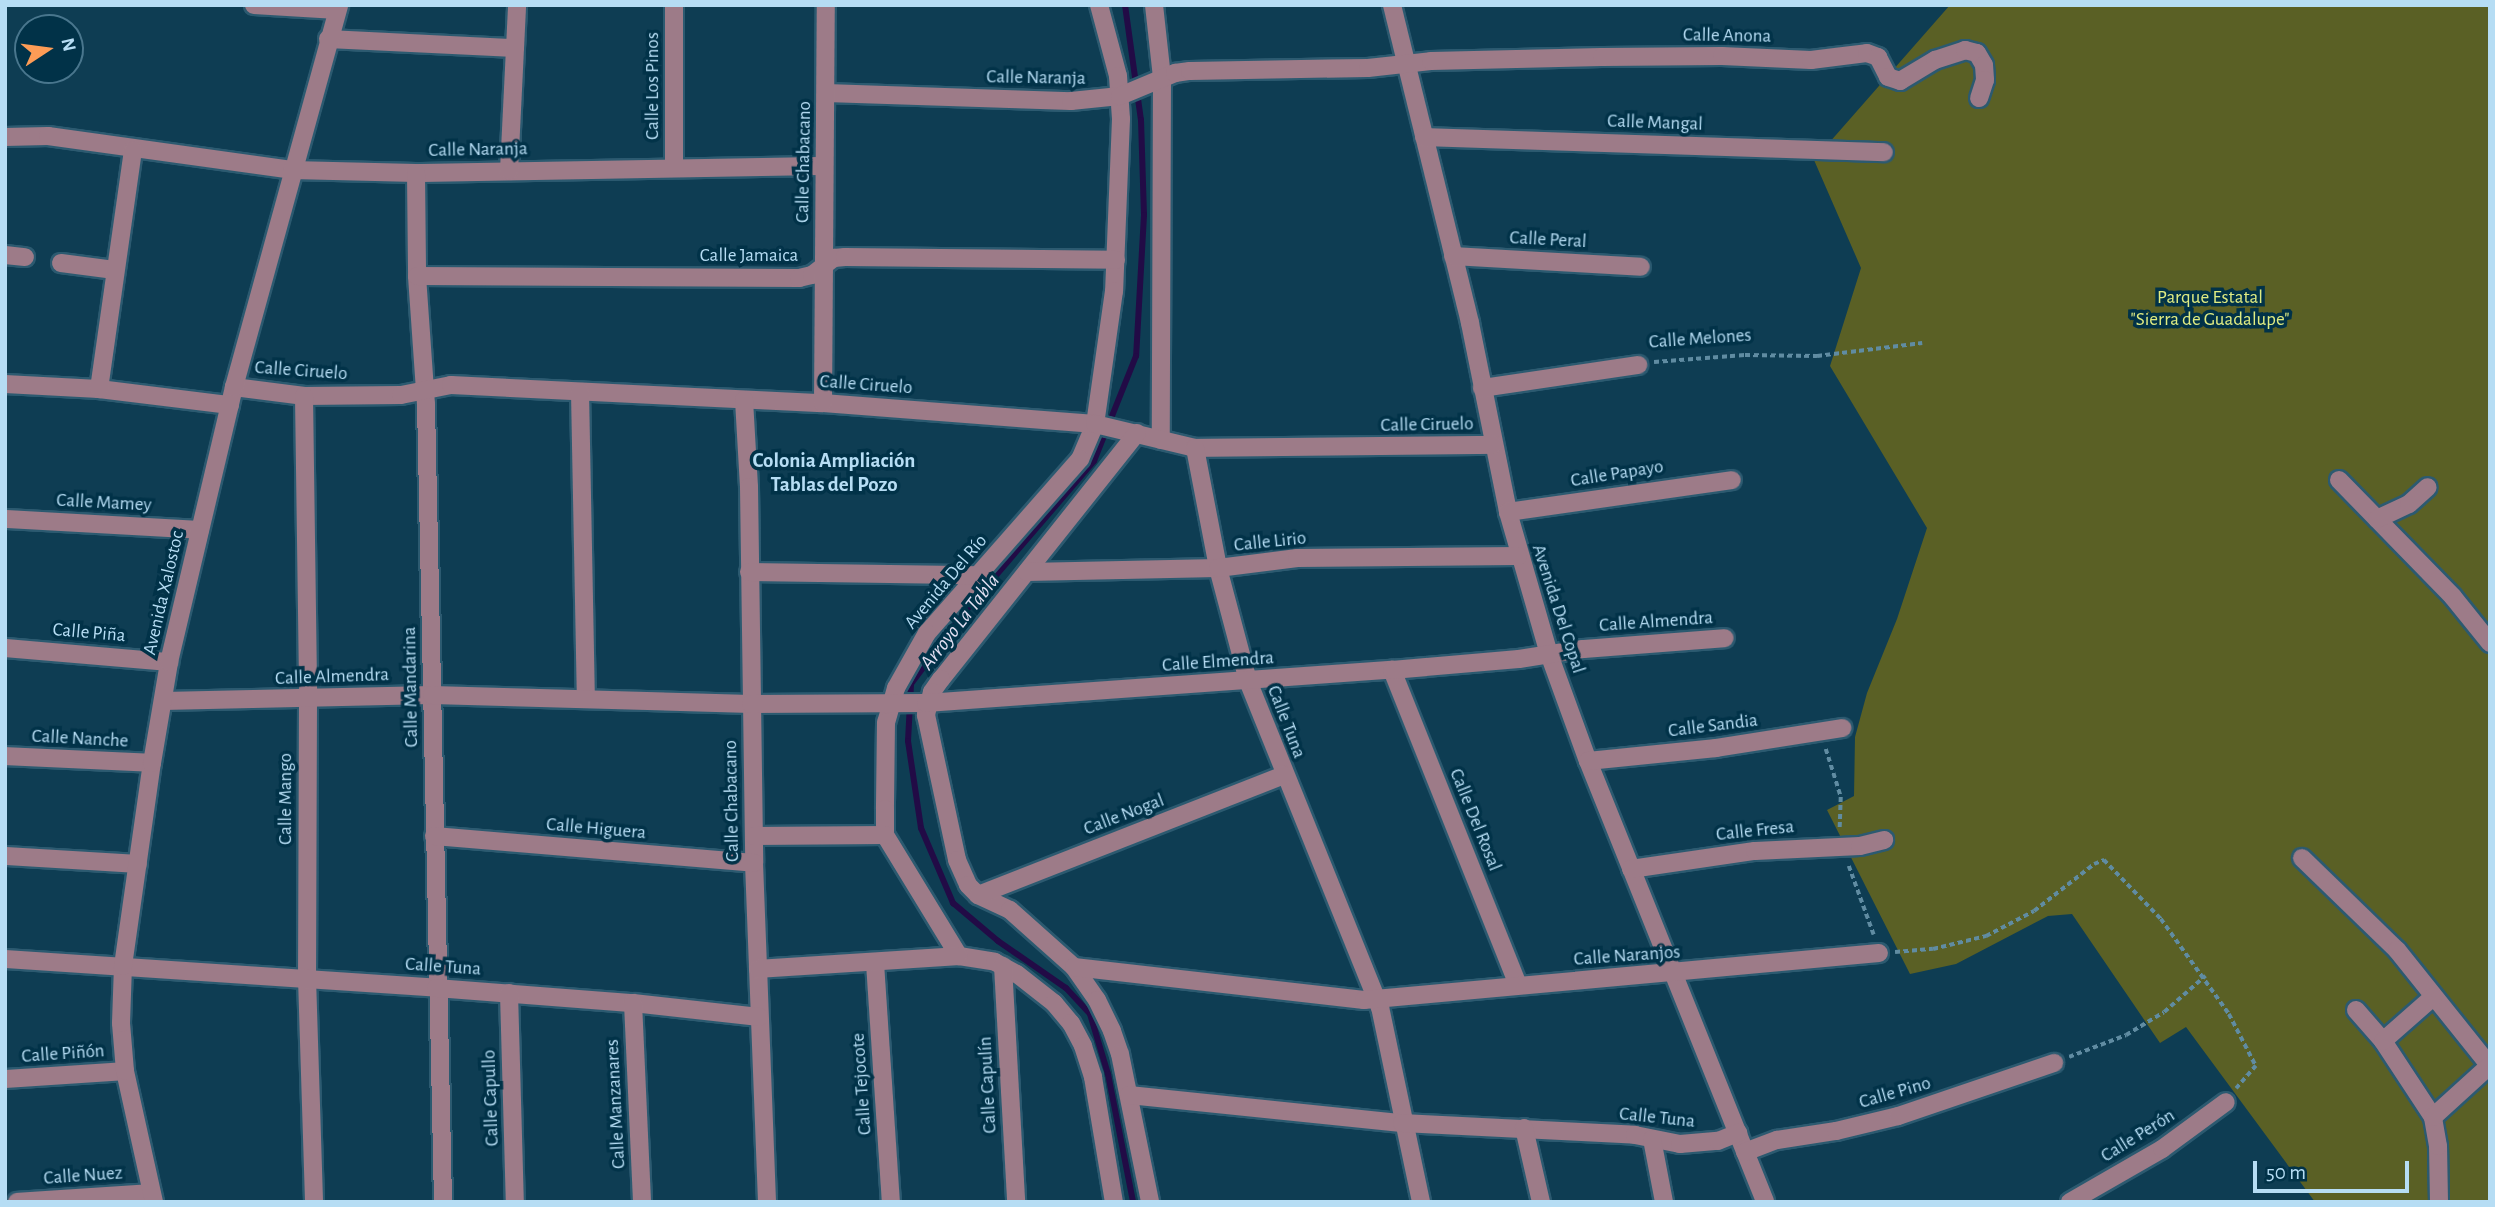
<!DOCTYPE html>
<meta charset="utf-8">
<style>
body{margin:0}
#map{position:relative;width:2495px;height:1207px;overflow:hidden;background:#0e3d53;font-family:"Alegreya Sans",sans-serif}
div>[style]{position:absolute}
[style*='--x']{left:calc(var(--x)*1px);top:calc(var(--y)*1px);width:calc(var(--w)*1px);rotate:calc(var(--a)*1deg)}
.green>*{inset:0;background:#5a6025}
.stream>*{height:6px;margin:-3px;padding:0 3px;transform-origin:3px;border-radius:3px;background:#220b46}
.path>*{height:3.5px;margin-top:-1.75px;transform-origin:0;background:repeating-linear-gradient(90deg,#608ca2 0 5px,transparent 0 8.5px)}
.roads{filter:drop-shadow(2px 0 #2c5a70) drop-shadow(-2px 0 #2c5a70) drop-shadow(0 2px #2c5a70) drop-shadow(0 -2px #2c5a70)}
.minor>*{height:18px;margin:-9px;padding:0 9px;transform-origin:9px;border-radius:9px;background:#9d7b88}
span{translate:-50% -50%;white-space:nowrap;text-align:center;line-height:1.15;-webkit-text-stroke:7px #013248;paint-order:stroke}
.street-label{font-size:19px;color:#b6ddf4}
.park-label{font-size:19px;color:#e0ec82}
.neighbourhood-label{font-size:21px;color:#b6ddf4;font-weight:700}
.water-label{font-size:21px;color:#e3e0f3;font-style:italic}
.frame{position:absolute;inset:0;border:7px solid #b6ddf4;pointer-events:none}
.north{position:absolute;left:14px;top:14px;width:70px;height:70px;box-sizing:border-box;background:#013248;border:2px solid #49768d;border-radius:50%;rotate:77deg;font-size:19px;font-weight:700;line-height:28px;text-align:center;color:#b6ddf4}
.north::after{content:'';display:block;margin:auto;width:24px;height:32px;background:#fd9c56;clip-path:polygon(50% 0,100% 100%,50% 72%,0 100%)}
.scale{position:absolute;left:2253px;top:1161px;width:156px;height:32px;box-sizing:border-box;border:4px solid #b6ddf4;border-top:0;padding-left:9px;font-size:21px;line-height:24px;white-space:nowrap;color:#b6ddf4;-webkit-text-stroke:5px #013248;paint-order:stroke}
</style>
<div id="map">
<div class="green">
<div style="clip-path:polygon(1950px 5px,2490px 5px,2490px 1202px,2315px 1202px,2186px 1027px,2160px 1043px,2072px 914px,2048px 916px,1956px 964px,1910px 974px,1827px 810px,1854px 796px,1855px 737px,1867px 693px,1897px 619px,1927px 528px,1830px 366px,1861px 268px,1814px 160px)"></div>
</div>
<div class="stream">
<div style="--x:1125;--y:5;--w:116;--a:82.1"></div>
<div style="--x:1141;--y:120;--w:95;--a:88.2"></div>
<div style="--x:1144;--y:215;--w:141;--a:93.2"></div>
<div style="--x:1136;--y:356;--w:113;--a:111.8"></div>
<div style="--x:1094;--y:461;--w:194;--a:130.6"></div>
<div style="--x:968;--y:608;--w:95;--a:126.9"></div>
<div style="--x:911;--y:684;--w:57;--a:93"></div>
<div style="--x:908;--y:741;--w:88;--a:81.5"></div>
<div style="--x:921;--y:828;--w:82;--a:66.9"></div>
<div style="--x:953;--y:903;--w:59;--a:40.2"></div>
<div style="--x:998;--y:941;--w:83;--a:34.7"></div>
<div style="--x:1066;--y:988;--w:35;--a:47"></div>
<div style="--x:1090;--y:1014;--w:63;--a:73.3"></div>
<div style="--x:1108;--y:1074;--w:130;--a:78.9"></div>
</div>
<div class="path">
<div style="--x:1654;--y:362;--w:91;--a:-4.4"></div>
<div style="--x:1745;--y:355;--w:72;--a:0.8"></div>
<div style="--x:1817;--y:356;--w:106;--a:-7.1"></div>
<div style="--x:1826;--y:749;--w:50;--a:72.6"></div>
<div style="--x:1841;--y:797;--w:32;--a:92"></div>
<div style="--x:1849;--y:866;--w:73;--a:70.1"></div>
<div style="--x:1895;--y:952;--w:38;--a:-5"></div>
<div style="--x:1933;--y:949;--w:55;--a:-13.8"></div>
<div style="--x:1986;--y:936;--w:54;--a:-27.5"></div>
<div style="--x:2034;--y:911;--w:76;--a:-38.1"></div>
<div style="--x:2094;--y:864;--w:11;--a:-22"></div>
<div style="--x:2104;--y:860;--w:82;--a:46"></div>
<div style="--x:2161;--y:919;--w:117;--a:54.4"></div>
<div style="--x:2229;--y:1014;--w:59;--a:62.6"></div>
<div style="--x:2256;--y:1066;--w:30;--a:131"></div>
<div style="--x:2069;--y:1057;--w:61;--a:-21.1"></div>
<div style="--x:2126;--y:1035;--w:44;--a:-31.2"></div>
<div style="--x:2164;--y:1012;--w:55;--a:-41.3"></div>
</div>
<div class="roads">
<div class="minor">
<div style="--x:254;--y:5;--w:83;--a:3.4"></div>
<div style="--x:1099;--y:5;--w:73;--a:75"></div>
<div style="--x:1118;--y:76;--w:43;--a:86"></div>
<div style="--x:1121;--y:119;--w:172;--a:92.3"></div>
<div style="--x:1114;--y:291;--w:134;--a:98.1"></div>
<div style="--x:1095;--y:424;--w:38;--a:113"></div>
<div style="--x:1080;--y:459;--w:232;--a:131.3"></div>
<div style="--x:927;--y:633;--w:63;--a:119.4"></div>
<div style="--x:896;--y:688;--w:35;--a:106"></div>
<div style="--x:886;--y:722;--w:87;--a:90.7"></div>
<div style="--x:885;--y:809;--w:26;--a:90"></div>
<div style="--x:885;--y:835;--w:142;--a:58.6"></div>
<div style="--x:959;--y:956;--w:36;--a:9"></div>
<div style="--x:995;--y:962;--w:25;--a:29"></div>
<div style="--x:1017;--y:974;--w:47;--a:38.1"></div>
<div style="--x:1054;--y:1003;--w:26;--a:50"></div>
<div style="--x:1071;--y:1023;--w:26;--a:62"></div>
<div style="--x:1083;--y:1046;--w:33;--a:72"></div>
<div style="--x:1093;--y:1077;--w:127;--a:80.5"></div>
<div style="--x:1154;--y:5;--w:73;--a:83.7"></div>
<div style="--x:1162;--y:78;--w:362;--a:90.2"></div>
<div style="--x:1392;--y:5;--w:327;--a:76.2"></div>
<div style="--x:1470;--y:323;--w:193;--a:78.6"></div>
<div style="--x:1508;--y:512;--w:148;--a:73.9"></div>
<div style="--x:1549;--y:654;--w:114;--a:70"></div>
<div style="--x:1588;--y:761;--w:475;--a:68.1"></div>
<div style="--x:328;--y:39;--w:187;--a:2.8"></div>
<div style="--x:826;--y:93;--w:245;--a:1.9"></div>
<div style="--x:1071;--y:101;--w:49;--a:-5.8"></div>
<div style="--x:1120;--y:96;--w:60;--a:-22.7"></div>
<div style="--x:1175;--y:73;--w:15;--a:-8"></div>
<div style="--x:1190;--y:71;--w:178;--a:-1"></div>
<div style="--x:1368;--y:68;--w:63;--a:-6.3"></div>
<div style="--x:1431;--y:61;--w:171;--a:-1.3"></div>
<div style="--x:1602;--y:57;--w:120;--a:-0.5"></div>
<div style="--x:1722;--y:56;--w:89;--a:2.6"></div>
<div style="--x:1811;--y:60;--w:56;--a:-7.1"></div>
<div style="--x:1867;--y:53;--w:12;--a:20"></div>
<div style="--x:1878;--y:57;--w:22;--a:63"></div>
<div style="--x:1888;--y:77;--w:13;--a:18"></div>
<div style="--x:1900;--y:81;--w:41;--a:-31"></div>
<div style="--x:1935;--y:60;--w:32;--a:-18"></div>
<div style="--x:1965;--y:50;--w:12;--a:14"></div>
<div style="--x:1977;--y:53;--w:14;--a:60"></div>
<div style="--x:1984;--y:65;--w:15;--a:86"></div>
<div style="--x:1985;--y:80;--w:19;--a:108"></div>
<div style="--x:5;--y:137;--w:43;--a:-1.3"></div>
<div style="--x:48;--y:136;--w:246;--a:7.9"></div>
<div style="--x:292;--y:170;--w:124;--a:1.4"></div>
<div style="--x:416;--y:173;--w:408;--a:-1"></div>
<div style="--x:1424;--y:137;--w:460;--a:1.9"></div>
<div style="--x:674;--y:167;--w:162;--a:-90"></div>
<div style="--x:509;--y:171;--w:166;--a:-87.2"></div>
<div style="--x:416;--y:173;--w:103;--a:89.4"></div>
<div style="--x:417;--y:276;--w:128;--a:86"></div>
<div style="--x:426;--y:404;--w:798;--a:88.78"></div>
<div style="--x:5;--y:255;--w:20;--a:6"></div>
<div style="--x:1453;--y:256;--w:188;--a:3.3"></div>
<div style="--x:61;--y:263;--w:54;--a:7.4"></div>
<div style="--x:417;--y:276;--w:382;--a:0.3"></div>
<div style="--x:799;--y:278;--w:13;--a:-13"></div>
<div style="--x:812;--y:275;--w:28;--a:-38"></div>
<div style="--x:834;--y:258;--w:11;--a:-5"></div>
<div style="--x:845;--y:257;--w:271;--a:0.6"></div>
<div style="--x:5;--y:384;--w:94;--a:3"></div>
<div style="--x:99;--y:389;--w:132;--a:7"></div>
<div style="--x:234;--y:387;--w:71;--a:7.3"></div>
<div style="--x:304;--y:396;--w:97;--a:-0.6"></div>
<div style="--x:401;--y:395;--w:51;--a:-11.3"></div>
<div style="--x:451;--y:385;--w:372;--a:2.8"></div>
<div style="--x:823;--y:403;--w:273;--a:4.4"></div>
<div style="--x:1095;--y:424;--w:103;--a:13.5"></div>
<div style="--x:1195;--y:448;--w:298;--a:-0.6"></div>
<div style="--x:1482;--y:388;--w:158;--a:-8.4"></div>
<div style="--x:99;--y:389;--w:241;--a:-81.9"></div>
<div style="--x:580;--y:392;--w:305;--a:88.9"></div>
<div style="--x:304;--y:396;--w:303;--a:89.2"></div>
<div style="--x:308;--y:699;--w:279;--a:90.2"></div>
<div style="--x:307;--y:978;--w:224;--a:88.2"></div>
<div style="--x:744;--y:400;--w:87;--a:86.7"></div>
<div style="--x:749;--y:487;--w:376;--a:89.2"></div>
<div style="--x:754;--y:863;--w:339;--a:87.8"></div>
<div style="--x:823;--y:403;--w:398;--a:-89.6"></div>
<div style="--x:1137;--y:433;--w:315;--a:128.5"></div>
<div style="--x:941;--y:679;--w:16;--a:125"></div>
<div style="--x:932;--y:692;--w:24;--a:105"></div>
<div style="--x:926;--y:715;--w:148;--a:77.9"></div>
<div style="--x:957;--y:860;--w:27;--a:66"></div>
<div style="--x:968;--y:885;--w:14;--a:45"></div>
<div style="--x:978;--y:895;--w:35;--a:25"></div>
<div style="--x:1010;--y:910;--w:86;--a:41.7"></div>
<div style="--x:1074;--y:967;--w:40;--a:55.1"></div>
<div style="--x:1097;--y:1000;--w:34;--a:64"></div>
<div style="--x:1112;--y:1031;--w:24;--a:71"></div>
<div style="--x:1120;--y:1054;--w:151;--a:78.5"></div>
<div style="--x:1195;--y:448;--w:122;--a:79.1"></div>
<div style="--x:1218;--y:568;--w:117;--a:75.1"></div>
<div style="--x:1248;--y:681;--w:352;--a:68"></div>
<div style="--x:1380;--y:1007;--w:199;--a:78.1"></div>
<div style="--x:2339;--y:480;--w:163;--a:45.7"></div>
<div style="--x:2453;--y:597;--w:59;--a:51.2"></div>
<div style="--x:1508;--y:512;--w:226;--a:-8.1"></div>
<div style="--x:5;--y:519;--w:195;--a:3.2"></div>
<div style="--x:2377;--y:519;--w:35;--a:-25"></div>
<div style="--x:2409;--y:504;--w:25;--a:-42"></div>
<div style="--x:749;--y:572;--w:228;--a:0.8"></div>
<div style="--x:1027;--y:572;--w:191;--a:-1.2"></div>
<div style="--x:1218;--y:568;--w:80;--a:-7.2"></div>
<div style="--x:1297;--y:558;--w:221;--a:-0.5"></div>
<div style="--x:5;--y:648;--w:165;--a:4.9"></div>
<div style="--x:1392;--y:670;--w:339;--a:68.2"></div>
<div style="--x:163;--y:701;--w:269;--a:-1.3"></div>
<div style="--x:432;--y:695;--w:319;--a:1.6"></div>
<div style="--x:751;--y:704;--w:175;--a:-0.3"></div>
<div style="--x:926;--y:703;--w:467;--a:-4.1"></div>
<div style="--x:1392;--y:670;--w:127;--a:-5"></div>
<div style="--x:1519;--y:659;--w:65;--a:-8.9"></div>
<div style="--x:1583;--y:649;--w:142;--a:-4.4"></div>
<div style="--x:5;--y:756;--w:147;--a:2.7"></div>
<div style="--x:1588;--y:761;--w:129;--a:-5.8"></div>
<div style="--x:1716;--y:748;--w:128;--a:-9"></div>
<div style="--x:434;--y:836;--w:321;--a:4.8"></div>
<div style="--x:754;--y:836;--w:131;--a:-0.4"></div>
<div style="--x:5;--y:856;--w:133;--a:3.4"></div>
<div style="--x:2302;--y:858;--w:132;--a:44.1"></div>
<div style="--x:2397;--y:950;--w:149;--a:51.3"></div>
<div style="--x:1631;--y:869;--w:125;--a:-8.3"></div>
<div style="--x:1755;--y:851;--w:105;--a:-2.7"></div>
<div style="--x:1860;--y:846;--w:25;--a:-14"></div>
<div style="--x:978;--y:895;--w:329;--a:-21.4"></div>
<div style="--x:5;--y:959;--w:432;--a:3.8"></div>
<div style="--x:436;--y:988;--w:198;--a:4.4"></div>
<div style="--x:633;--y:1003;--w:127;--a:6.3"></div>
<div style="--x:875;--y:963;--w:240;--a:86.2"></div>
<div style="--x:1003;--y:966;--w:236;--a:86.8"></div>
<div style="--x:1074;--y:967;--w:292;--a:6.5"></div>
<div style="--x:1364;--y:1000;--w:517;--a:-5.21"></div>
<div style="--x:758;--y:969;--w:201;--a:-3.7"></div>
<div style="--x:509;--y:993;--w:209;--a:88.4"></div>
<div style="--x:633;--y:1003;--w:199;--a:87.4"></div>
<div style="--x:2356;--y:1010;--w:41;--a:48.9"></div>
<div style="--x:2383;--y:1041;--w:91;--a:56.7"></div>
<div style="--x:2383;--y:1041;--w:67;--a:-41.3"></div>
<div style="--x:5;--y:1079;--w:120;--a:-3.8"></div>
<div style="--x:1129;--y:1095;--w:274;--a:5.9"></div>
<div style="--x:1402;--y:1123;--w:233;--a:2.9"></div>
<div style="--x:1635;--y:1135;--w:46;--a:11.3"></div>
<div style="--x:1680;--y:1144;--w:38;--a:-5"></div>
<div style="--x:1718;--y:1141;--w:22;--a:-22"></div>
<div style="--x:1524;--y:1128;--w:76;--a:77.1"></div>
<div style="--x:1652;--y:1139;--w:64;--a:79.2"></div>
<div style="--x:1745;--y:1152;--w:34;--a:-21"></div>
<div style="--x:1777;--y:1140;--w:60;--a:-8.7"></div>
<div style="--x:1836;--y:1131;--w:64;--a:-13.6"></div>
<div style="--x:1898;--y:1116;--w:165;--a:-18.8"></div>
<div style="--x:17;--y:1202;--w:134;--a:-3.8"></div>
<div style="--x:154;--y:1202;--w:134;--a:-102.5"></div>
<div style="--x:125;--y:1071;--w:48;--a:-94.8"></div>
<div style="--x:121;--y:1023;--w:57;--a:-88"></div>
<div style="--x:123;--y:966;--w:205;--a:-81.9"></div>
<div style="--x:152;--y:763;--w:102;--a:-80.4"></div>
<div style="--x:169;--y:662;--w:283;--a:-76.7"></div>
<div style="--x:234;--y:387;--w:396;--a:-74.6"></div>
<div style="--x:2070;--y:1202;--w:106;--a:-29.9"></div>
<div style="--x:2162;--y:1149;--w:79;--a:-36.3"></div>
<div style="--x:2439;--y:1202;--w:56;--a:-91"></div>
<div style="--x:2438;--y:1146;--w:29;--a:-100"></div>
<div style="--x:2433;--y:1117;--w:76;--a:-42.3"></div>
</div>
</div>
<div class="street-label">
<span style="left:1727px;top:36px;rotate:1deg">Calle Anona</span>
<span style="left:1036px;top:78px;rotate:1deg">Calle Naranja</span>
<span style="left:653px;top:86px;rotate:-90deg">Calle Los Pinos</span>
<span style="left:1655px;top:123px;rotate:2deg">Calle Mangal</span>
<span style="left:478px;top:150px;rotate:-1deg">Calle Naranja</span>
<span style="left:804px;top:162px;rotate:-89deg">Calle Chabacano</span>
<span style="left:1548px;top:240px;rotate:3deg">Calle Peral</span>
<span style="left:749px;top:256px">Calle Jamaica</span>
<span style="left:1700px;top:339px;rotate:-4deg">Calle Melones</span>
<span style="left:301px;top:371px;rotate:4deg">Calle Ciruelo</span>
<span style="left:866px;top:385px;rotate:4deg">Calle Ciruelo</span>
<span style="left:1427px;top:425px;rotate:-1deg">Calle Ciruelo</span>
<span style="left:1617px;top:474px;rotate:-9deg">Calle Papayo</span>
<span style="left:104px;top:503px;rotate:3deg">Calle Mamey</span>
<span style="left:1270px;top:542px;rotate:-6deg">Calle Lirio</span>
<span style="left:946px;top:582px;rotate:-50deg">Avenida Del Río</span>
<span style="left:164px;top:593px;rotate:-77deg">Avenida Xalostoc</span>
<span style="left:1558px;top:609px;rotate:72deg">Avenida Del Copal</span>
<span style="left:1656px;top:622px;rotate:-4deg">Calle Almendra</span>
<span style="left:89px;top:633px;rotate:5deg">Calle Piña</span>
<span style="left:1218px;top:662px;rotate:-4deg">Calle Elmendra</span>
<span style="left:332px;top:677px;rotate:-2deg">Calle Almendra</span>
<span style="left:411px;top:687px;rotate:-91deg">Calle Mandarina</span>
<span style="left:1286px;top:722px;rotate:69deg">Calle Tuna</span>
<span style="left:1713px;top:726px;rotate:-7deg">Calle Sandia</span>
<span style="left:80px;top:739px;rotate:3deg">Calle Nanche</span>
<span style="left:286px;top:799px;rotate:-90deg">Calle Mango</span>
<span style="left:732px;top:801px;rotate:-91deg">Calle Chabacano</span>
<span style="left:1124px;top:815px;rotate:-21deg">Calle Nogal</span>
<span style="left:1475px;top:820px;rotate:68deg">Calle Del Rosal</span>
<span style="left:596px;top:829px;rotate:5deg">Calle Higuera</span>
<span style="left:1755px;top:831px;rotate:-6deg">Calle Fresa</span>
<span style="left:1627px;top:956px;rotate:-4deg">Calle Naranjos</span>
<span style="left:443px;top:967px;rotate:4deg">Calle Tuna</span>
<span style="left:63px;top:1054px;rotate:-4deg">Calle Piñón</span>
<span style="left:862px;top:1084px;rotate:-94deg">Calle Tejocote</span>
<span style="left:988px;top:1085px;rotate:-93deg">Calle Capulín</span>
<span style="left:1895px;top:1093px;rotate:-16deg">Calle Pino</span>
<span style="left:491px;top:1098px;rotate:-92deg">Calle Capullo</span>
<span style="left:616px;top:1104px;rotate:-93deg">Calle Manzanares</span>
<span style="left:1657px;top:1118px;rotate:6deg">Calle Tuna</span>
<span style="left:2138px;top:1136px;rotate:-32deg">Calle Perón</span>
<span style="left:83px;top:1176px;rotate:-4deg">Calle Nuez</span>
</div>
<div class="park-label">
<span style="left:2210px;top:309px">Parque Estatal<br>"Sierra de Guadalupe"</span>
</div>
<div class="neighbourhood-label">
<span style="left:834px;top:473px">Colonia Ampliación<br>Tablas del Pozo</span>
</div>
<div class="water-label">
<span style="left:960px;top:622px;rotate:-52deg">Arroyo La Tabla</span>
</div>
<div class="frame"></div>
<div class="north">N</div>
<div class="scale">50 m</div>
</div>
